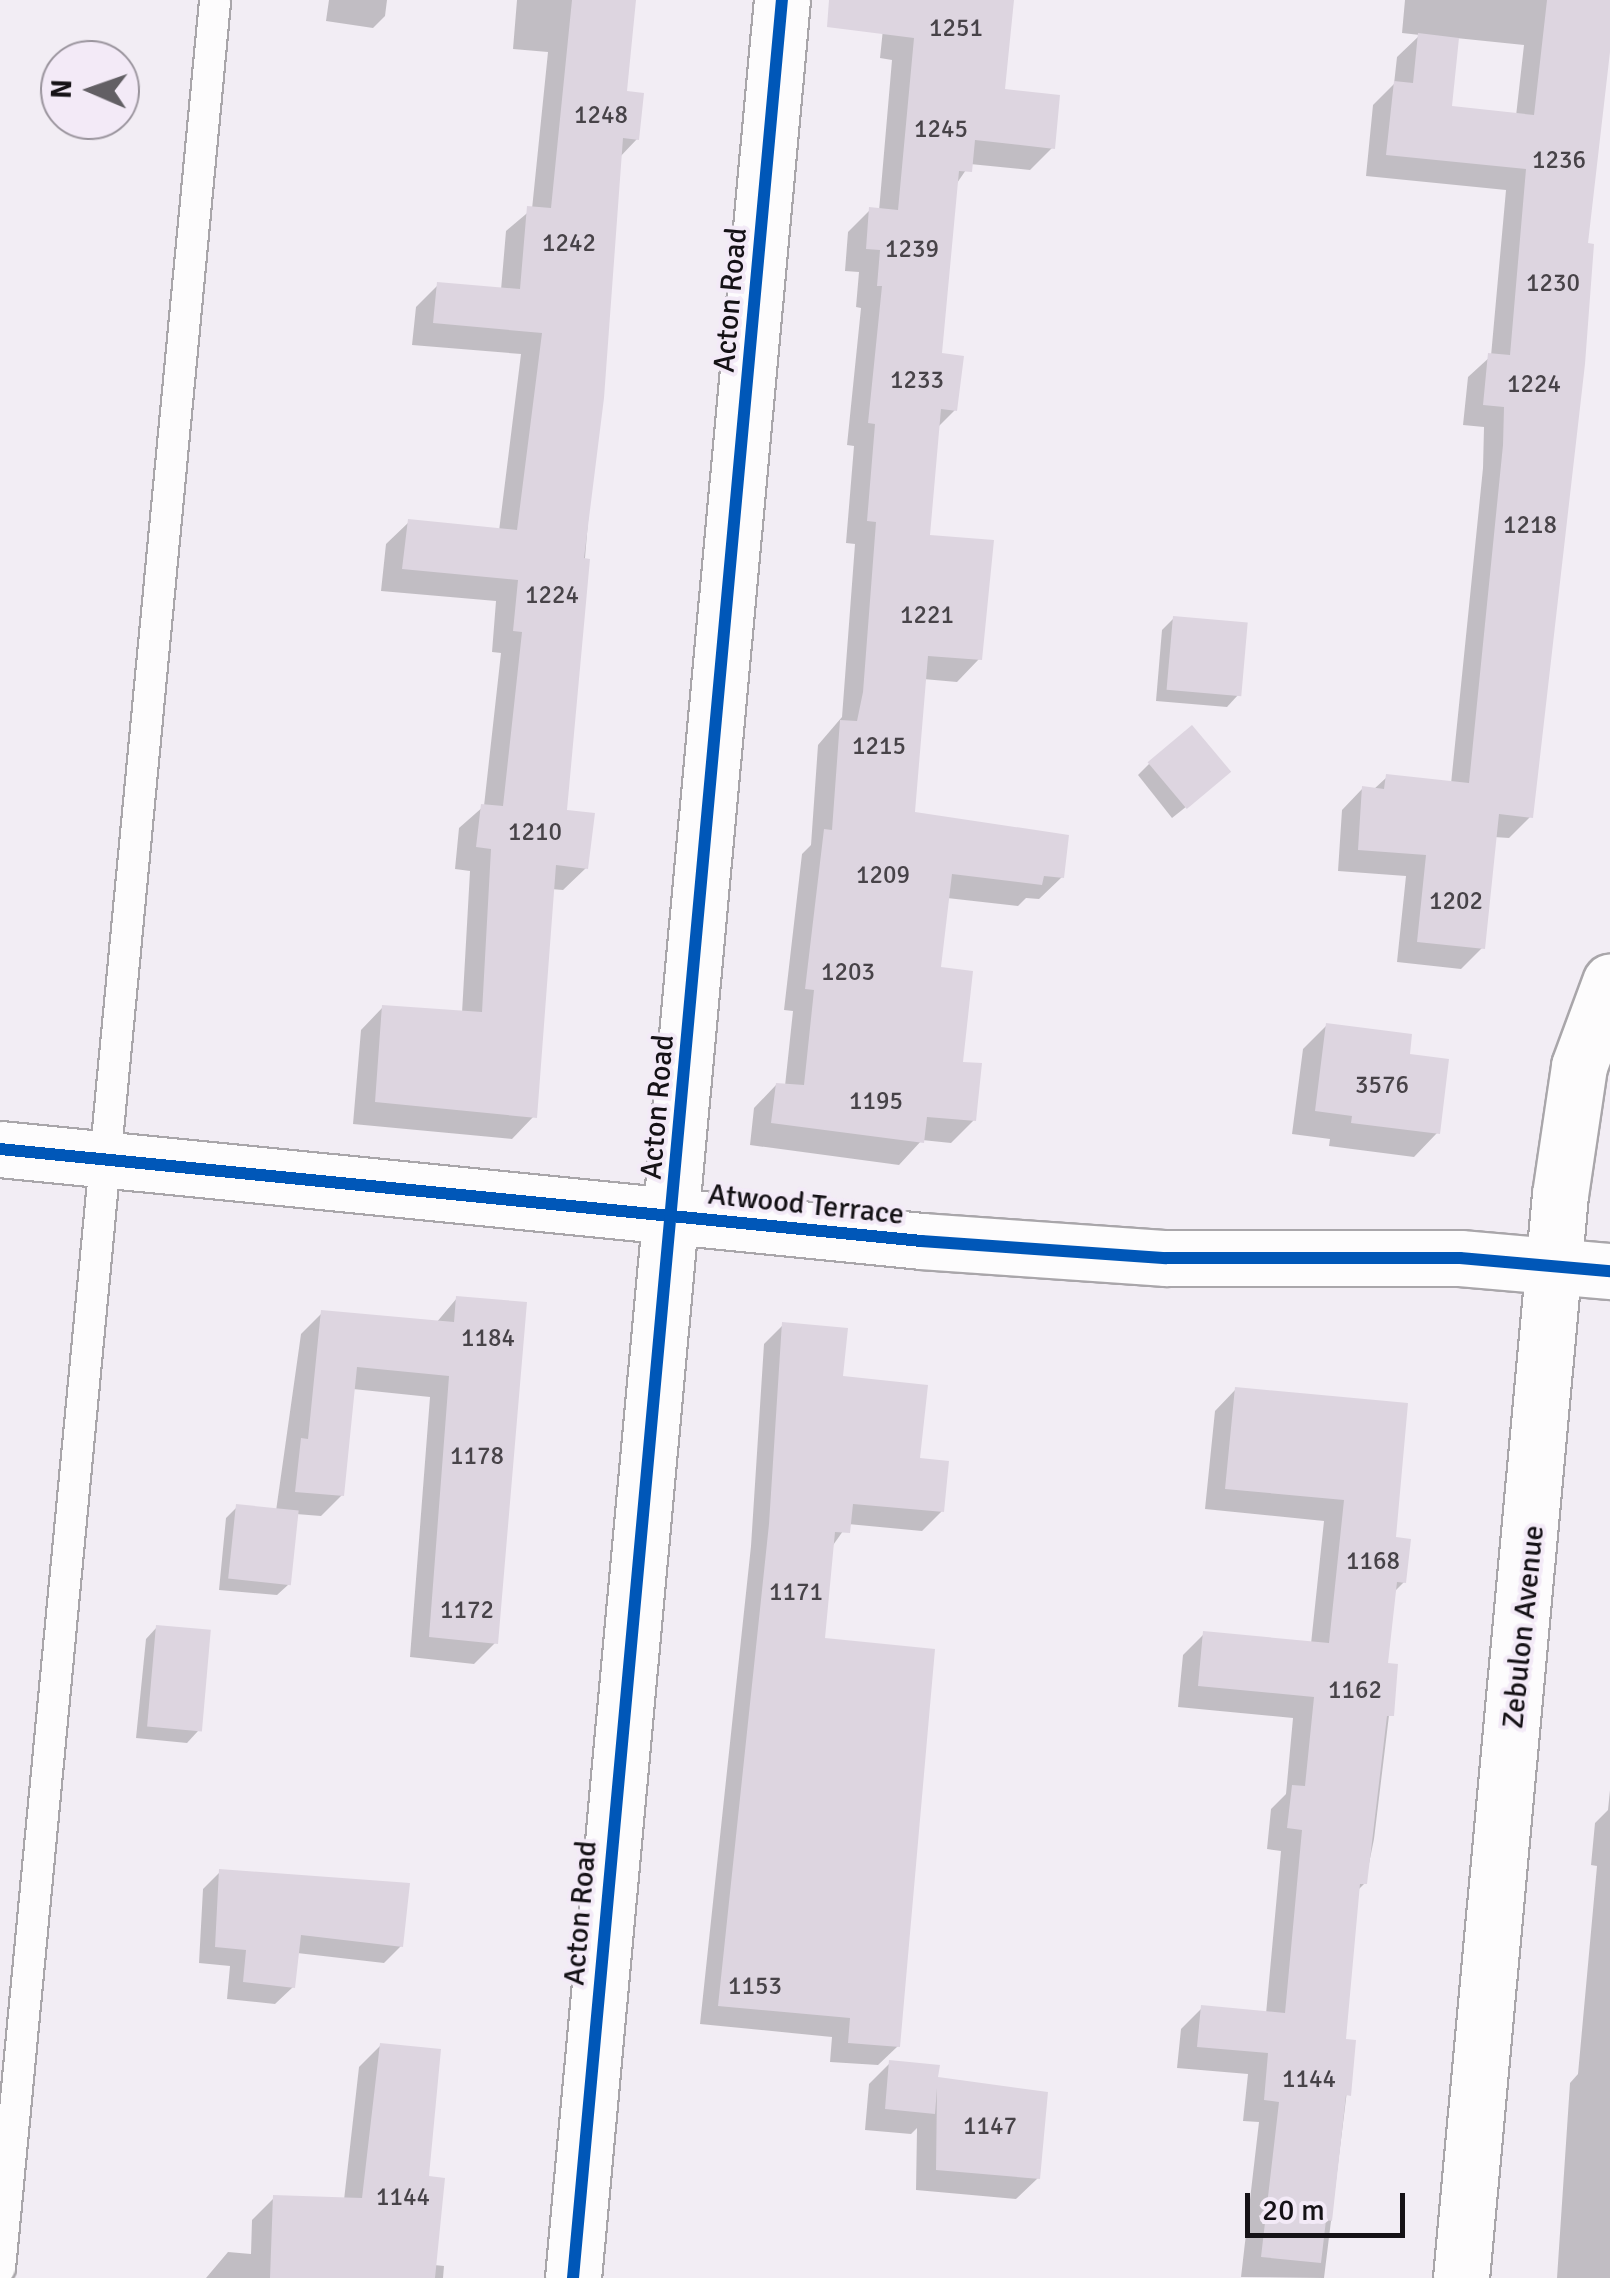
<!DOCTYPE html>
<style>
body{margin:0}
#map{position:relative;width:1610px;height:2278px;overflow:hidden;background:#f2edf4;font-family:Signika,sans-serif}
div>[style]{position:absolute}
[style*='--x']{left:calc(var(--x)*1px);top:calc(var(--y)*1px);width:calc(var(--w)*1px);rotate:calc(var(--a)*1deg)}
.shadow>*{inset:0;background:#0003}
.building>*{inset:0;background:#ddd5e0;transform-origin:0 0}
.roads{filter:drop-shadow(2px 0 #a9a6aa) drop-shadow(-2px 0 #a9a6aa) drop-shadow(0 2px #a9a6aa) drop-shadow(0 -2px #a9a6aa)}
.lane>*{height:30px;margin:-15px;padding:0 15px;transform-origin:15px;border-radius:15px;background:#fdfcfd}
.street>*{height:55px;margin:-27.5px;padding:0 27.5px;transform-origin:27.5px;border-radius:27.5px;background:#fdfcfd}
.cycleway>*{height:12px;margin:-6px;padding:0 6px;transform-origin:6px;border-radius:6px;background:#0057b8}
span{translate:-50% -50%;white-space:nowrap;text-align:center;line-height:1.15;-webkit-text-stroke:8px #f3eaf7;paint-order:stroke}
.number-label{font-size:25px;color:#474348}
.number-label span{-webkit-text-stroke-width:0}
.street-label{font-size:30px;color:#151216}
.north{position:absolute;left:40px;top:40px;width:100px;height:100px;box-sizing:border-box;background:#f3eaf7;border:2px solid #9a949d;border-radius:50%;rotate:272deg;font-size:28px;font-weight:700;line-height:40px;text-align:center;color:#151216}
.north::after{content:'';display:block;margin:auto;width:35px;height:45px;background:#625f64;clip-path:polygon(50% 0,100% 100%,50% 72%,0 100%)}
.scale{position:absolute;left:1245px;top:2193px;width:160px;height:45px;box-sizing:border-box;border:5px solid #151216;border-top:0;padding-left:12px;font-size:30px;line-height:35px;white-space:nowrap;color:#151216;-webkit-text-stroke:8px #f3eaf7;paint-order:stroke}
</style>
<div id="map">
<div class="shadow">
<div style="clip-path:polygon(329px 0,387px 0,385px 16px,373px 28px,326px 21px)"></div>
<div style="clip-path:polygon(517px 0,635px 0,624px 94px,637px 139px,618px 159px,564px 812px,586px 868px,563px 890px,551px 889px,534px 1116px,512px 1139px,353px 1124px,361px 1030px,383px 1007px,462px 1013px,470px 871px,455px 869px,459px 828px,484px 806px,501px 653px,492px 652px,496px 601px,381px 591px,386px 544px,409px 522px,499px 531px,521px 354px,412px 345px,416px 307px,438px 285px,501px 290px,506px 231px,532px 209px,548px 52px,513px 49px)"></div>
<div style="clip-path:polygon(886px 0,1012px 0,1002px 91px,1052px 148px,1030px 170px,970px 164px,955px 186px,939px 356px,955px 410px,937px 428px,928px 538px,979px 659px,957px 682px,923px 679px,913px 814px,1062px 877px,1039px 899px,1026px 898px,1018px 906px,947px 898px,939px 969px,974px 1120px,951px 1143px,922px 1140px,899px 1165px,750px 1145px,754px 1108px,776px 1085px,785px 1086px,793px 1011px,784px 1010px,802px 854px,811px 845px,818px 745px,842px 717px,855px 544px,846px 543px,854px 446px,847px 445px,861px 308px,856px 307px,859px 272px,845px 271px,848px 232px,870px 210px,879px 211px,892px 60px,880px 58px)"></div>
<div style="clip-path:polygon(evenodd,1405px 0,1610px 0,1530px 817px,1509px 838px,1494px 837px,1482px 948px,1461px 969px,1397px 962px,1406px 876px,1338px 871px,1342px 810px,1363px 788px,1373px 790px,1387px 777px,1451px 784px,1483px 468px,1484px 427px,1463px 425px,1468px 377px,1491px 356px,1506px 190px,1366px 176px,1373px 105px,1394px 84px,1397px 57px,1420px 35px,1402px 33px,1405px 0,1456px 38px,1524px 45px,1516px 116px,1450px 108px,1456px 38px)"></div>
<div style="clip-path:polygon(1174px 618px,1238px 695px,1227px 707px,1156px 701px,1162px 630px)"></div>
<div style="clip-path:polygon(1149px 764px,1216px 783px,1172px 818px,1138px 775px)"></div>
<div style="clip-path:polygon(1327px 1025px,1407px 1056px,1437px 1133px,1414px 1157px,1329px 1146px,1330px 1139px,1292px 1134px,1303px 1049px)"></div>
<div style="clip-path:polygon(457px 1298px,495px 1643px,474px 1664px,410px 1657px,430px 1397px,353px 1389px,342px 1495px,321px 1516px,296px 1514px,289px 1584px,277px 1595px,219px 1590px,226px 1518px,237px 1507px,276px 1511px,301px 1334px,322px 1313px,436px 1323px)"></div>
<div style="clip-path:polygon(783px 1325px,918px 1460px,942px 1511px,922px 1531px,848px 1524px,831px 1548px,822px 1640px,898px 2046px,878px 2065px,830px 2062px,832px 2037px,700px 2024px,751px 1546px,764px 1344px)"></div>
<div style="clip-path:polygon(1236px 1389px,1393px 1540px,1404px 1582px,1393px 1593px,1385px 1665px,1395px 1666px,1374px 1839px,1365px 1883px,1357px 1891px,1343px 2041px,1353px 2042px,1324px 2278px,1241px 2277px,1259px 2122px,1243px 2121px,1248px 2074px,1177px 2068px,1181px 2029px,1202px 2008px,1266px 2014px,1281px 1851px,1267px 1849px,1271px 1809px,1286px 1794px,1293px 1718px,1178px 1707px,1183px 1655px,1204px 1634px,1311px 1644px,1324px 1521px,1205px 1509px,1215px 1411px)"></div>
<div style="clip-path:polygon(157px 1627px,198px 1731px,187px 1743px,136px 1738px,146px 1639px)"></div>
<div style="clip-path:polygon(1610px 1790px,1610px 2278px,1557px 2278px,1570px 2083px,1578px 2074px,1597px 1866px,1591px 1865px,1595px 1823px,1608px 1810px)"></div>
<div style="clip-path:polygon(220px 1872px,401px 1946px,384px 1963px,297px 1953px,293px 1987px,275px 2004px,227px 1999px,230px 1966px,199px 1963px,203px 1889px)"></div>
<div style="clip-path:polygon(380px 2046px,434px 2265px,444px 2266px,443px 2278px,206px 2278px,228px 2252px,251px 2254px,252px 2220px,274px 2198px,344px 2200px,359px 2067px)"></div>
<div style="clip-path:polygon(890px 2063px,936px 2079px,1038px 2178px,1016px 2199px,916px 2190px,917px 2128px,911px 2134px,865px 2130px,869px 2084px)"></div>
</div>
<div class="building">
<div style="clip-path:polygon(572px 0,636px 0,627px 91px,644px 93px,639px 140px,623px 138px,604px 398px,584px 558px,590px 559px,567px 810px,595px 813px,588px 869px,556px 865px,537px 1118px,375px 1102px,382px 1005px,482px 1012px,491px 849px,476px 847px,481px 804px,503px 806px,522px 632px,513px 631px,518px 580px,402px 569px,408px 519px,517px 530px,542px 333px,433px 323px,437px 282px,520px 289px,527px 206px,551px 208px)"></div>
<div style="clip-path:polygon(829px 0,1014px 0,1005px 89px,1060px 95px,1055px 149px,975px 140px,972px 172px,959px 171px,942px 353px,964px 356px,957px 411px,941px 409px,930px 535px,994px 540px,982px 660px,928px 656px,915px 812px,1069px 835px,1064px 878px,1044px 876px,1042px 885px,952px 874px,941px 967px,973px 971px,963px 1062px,982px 1063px,976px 1121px,927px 1117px,924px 1143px,771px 1123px,776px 1083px,804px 1085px,814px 990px,805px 989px,824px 829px,832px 830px,840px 720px,857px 721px,863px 692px,876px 522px,867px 521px,875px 424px,868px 423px,882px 286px,877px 286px,880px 250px,866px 249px,869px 207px,898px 210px,914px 38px,827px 27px)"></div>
<div style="clip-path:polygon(1547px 0,1610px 0,1610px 52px,1588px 243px,1594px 244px,1585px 364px,1533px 818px,1499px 814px,1485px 949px,1417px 942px,1426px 855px,1358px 850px,1362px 786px,1384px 789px,1386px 774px,1469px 783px,1503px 445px,1504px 407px,1483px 405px,1488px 353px,1510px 355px,1526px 169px,1386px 155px,1394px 81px,1413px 83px,1418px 33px,1459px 38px,1452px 106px,1534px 115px)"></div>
<div style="left:1173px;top:616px;width:75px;height:74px;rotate:5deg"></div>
<div style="left:1192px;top:725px;width:61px;height:58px;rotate:50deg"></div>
<div style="clip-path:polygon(1326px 1023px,1412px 1034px,1410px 1054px,1449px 1059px,1440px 1134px,1351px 1123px,1352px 1116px,1315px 1111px)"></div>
<div style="clip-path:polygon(456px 1296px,527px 1302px,498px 1644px,429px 1637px,449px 1376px,357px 1367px,344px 1496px,295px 1492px,301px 1438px,308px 1439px,321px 1310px,454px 1322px)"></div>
<div style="clip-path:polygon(782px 1322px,848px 1328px,843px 1376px,928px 1385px,920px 1458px,949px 1461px,944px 1512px,853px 1504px,850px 1533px,835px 1532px,825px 1638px,935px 1649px,900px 2047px,848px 2043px,850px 2018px,718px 2006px,769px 1524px)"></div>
<div style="clip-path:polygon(1235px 1387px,1408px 1403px,1396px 1537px,1411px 1539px,1406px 1583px,1397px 1582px,1388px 1663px,1398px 1664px,1394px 1716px,1387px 1716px,1367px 1884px,1360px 1884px,1346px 2039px,1356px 2040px,1351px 2096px,1346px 2095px,1332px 2221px,1326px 2220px,1321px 2263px,1261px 2257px,1279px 2102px,1264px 2100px,1268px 2053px,1197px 2047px,1201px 2005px,1285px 2013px,1302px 1830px,1287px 1828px,1292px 1785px,1305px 1786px,1314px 1697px,1198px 1686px,1203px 1631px,1329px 1643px,1344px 1500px,1225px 1489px)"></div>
<div style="left:236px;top:1504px;width:63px;height:75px;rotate:6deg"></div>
<div style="left:156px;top:1625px;width:55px;height:102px;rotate:5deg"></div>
<div style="clip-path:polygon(219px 1869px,410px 1883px,403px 1947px,301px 1935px,295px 1988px,243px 1982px,246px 1950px,215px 1947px)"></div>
<div style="clip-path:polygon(380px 2043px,441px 2049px,429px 2176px,445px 2178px,435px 2278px,270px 2278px,273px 2195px,362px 2198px)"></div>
<div style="clip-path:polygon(889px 2060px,940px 2065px,938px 2077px,1048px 2092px,1040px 2179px,936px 2170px,937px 2088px,935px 2114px,885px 2109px)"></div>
</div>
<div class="roads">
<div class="lane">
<div style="--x:0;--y:2268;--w:2278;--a:-84.58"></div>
</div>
<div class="street">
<div style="--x:0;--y:1149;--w:926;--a:5.7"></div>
<div style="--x:921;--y:1241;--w:246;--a:4"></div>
<div style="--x:1166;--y:1258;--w:294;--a:0"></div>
<div style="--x:1460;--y:1258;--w:151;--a:5"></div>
<div style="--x:573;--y:2278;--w:2288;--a:-84.76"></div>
<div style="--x:1461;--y:2278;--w:1088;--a:-84.78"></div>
<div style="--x:1560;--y:1195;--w:130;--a:-81.6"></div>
<div style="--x:1579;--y:1066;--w:90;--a:-69.7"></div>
</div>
</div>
<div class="cycleway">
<div style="--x:0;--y:1149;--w:926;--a:5.7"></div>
<div style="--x:921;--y:1241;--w:246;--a:4"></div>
<div style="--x:1166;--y:1258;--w:294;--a:0"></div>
<div style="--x:1460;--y:1258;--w:151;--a:5"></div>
<div style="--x:573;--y:2278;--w:2288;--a:-84.76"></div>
</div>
<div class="number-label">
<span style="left:956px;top:28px">1251</span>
<span style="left:601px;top:115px">1248</span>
<span style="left:941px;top:129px">1245</span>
<span style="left:1559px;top:160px">1236</span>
<span style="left:569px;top:243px">1242</span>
<span style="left:912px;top:249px">1239</span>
<span style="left:1553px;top:283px">1230</span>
<span style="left:917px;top:380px">1233</span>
<span style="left:1534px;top:384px">1224</span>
<span style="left:1530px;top:525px">1218</span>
<span style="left:552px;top:595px">1224</span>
<span style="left:927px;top:615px">1221</span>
<span style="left:879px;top:746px">1215</span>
<span style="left:535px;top:832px">1210</span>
<span style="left:883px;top:875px">1209</span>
<span style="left:1456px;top:901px">1202</span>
<span style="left:848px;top:972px">1203</span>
<span style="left:1382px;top:1085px">3576</span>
<span style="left:876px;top:1101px">1195</span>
<span style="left:488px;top:1338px">1184</span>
<span style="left:477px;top:1456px">1178</span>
<span style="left:1373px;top:1561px">1168</span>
<span style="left:796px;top:1592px">1171</span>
<span style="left:467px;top:1610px">1172</span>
<span style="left:1355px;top:1690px">1162</span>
<span style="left:755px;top:1986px">1153</span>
<span style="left:1309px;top:2079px">1144</span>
<span style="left:990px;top:2126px">1147</span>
<span style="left:403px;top:2197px">1144</span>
</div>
<div class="street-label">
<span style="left:731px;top:300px;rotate:-85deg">Acton Road</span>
<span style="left:658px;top:1107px;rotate:-85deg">Acton Road</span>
<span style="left:806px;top:1205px;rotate:6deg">Atwood Terrace</span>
<span style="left:1524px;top:1627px;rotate:-84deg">Zebulon Avenue</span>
<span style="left:581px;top:1913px;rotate:-85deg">Acton Road</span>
</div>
<div class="north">N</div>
<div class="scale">20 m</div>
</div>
